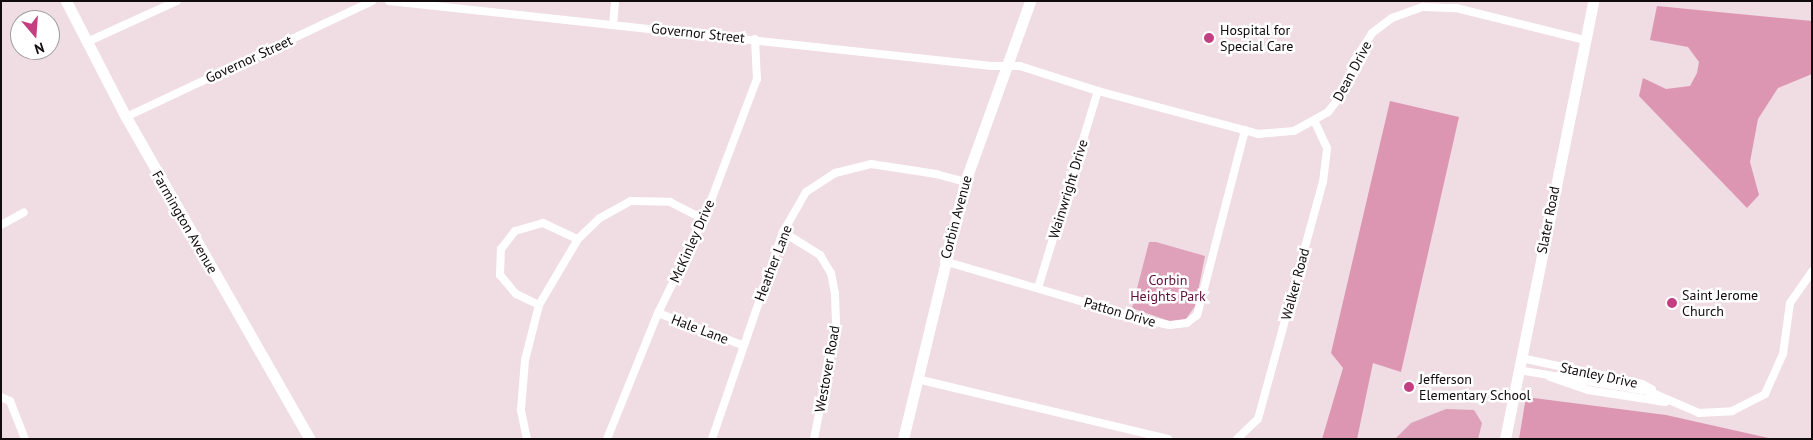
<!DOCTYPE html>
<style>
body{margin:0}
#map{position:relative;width:1813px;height:440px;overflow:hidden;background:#f0dce3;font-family:"PT Sans",sans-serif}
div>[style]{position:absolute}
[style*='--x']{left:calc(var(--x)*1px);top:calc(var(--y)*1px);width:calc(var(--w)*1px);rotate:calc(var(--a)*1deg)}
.green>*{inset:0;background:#dfa1b9}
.forest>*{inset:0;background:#dc96b2}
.minor>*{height:8px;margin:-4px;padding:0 4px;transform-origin:4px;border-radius:4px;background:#fff}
.secondary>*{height:11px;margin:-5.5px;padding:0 5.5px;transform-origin:5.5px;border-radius:5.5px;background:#fff}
.dots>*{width:14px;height:14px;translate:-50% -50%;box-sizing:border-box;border:2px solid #fff;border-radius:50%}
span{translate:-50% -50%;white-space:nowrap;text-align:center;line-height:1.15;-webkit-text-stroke:5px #fff;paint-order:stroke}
.poi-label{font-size:14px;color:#110b0d}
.left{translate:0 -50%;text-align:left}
.street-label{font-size:14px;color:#110b0d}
.park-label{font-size:14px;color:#600d39}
.frame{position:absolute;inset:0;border:2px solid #110b0d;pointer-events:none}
.north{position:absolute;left:10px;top:10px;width:50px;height:50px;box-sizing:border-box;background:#fff;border:1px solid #a09d9e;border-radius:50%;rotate:162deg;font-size:14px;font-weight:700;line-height:20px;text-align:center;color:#110b0d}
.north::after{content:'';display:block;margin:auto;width:18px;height:22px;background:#c43e81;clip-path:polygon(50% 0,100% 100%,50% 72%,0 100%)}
</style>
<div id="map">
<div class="green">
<div style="clip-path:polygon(1149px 242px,1156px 242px,1205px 256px,1195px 306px,1186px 319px,1172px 322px,1132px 308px)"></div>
<div style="clip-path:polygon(1446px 409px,1474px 410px,1482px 423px,1478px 439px,1395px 439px,1411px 423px)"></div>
</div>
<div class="forest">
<div style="clip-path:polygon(1657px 6px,1812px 21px,1812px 74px,1778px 88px,1758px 119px,1750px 162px,1759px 195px,1747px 208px,1639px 96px,1643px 78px,1666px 89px,1690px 86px,1697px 73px,1699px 62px,1688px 47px,1650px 40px)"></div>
<div style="clip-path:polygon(1390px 101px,1459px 117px,1401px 372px,1373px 363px,1357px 439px,1322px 439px,1343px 368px,1331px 353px)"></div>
<div style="clip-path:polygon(1526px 397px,1666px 415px,1773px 439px,1519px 439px)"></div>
</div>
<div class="minor">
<div style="--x:389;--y:1;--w:606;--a:6.15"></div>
<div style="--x:992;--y:66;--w:28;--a:0"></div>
<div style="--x:1020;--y:66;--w:82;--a:17.8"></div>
<div style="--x:1098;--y:91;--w:166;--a:15"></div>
<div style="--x:1258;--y:134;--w:36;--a:-5"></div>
<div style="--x:1294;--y:131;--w:39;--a:-29"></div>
<div style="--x:1328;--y:112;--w:28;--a:-52"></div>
<div style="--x:1345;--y:90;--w:30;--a:-73"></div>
<div style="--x:1354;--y:61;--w:33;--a:-57"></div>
<div style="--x:1372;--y:33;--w:25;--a:-37"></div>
<div style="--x:1392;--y:18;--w:33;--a:-20"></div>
<div style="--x:1423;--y:7;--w:33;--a:2"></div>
<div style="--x:1456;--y:8;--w:132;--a:14"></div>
<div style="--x:613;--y:25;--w:24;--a:-85"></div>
<div style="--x:87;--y:42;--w:99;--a:-24.5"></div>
<div style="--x:126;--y:117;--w:272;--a:-25.2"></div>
<div style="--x:1;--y:225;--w:26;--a:-29"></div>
<div style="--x:783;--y:232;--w:44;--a:31.9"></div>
<div style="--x:820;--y:255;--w:21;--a:59"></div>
<div style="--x:831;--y:273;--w:21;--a:79"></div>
<div style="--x:835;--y:294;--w:34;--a:88"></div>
<div style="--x:836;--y:328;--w:113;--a:101.2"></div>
<div style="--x:944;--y:261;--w:205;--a:16.4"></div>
<div style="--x:1141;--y:319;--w:30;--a:12"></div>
<div style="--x:1170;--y:325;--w:17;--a:-7"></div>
<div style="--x:1187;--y:323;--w:13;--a:-39"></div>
<div style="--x:1197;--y:315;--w:7;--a:-74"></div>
<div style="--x:1199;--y:308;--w:184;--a:-75.5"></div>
<div style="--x:1038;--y:288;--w:206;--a:-73.1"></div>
<div style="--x:539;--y:305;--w:25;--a:-154"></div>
<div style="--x:516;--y:294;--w:25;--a:-130"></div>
<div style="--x:500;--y:275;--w:26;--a:-88"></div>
<div style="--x:501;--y:249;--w:23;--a:-52"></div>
<div style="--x:515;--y:231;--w:29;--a:-16"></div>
<div style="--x:543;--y:223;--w:38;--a:25"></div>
<div style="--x:658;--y:313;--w:90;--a:20.9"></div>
<div style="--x:1521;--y:358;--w:124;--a:12.1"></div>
<div style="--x:1642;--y:384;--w:11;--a:27"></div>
<div style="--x:1518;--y:370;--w:132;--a:9.2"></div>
<div style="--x:1648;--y:391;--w:56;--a:23.3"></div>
<div style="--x:1699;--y:413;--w:33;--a:-3"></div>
<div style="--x:1732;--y:411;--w:37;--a:-27"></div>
<div style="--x:1765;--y:394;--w:44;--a:-65.8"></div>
<div style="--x:1783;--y:354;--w:51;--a:-82.2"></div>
<div style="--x:1790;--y:303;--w:39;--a:-55"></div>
<div style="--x:1550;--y:377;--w:40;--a:18.9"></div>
<div style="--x:1588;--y:390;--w:78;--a:8.9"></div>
<div style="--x:917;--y:379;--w:258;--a:13.4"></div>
<div style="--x:1;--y:397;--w:10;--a:24"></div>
<div style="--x:10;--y:401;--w:41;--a:68.5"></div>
<div style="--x:527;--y:439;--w:30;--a:-102"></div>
<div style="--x:521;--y:410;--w:50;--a:-85.4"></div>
<div style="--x:525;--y:360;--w:57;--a:-75.7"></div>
<div style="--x:539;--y:305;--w:77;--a:-59.4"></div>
<div style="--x:578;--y:239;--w:30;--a:-44"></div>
<div style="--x:600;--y:218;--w:35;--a:-29"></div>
<div style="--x:631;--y:201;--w:39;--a:1"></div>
<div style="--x:670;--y:202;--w:38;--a:27"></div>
<div style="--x:607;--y:439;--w:136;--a:-68"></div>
<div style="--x:658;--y:313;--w:105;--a:-63.9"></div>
<div style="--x:704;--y:219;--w:150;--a:-69.3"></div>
<div style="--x:757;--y:79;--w:40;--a:-92.9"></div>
<div style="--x:712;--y:439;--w:219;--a:-71.1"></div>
<div style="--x:783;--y:232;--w:46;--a:-60.1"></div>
<div style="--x:806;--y:192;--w:35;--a:-33"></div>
<div style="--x:835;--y:173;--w:37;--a:-14"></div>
<div style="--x:871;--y:164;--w:66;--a:8.7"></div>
<div style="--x:936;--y:174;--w:30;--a:15"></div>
<div style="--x:1237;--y:439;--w:29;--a:-44"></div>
<div style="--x:1258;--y:419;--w:246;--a:-74.7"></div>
<div style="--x:1323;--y:182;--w:34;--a:-83"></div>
<div style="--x:1327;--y:148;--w:29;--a:-115"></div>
</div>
<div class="secondary">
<div style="--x:66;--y:1;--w:131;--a:62.7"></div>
<div style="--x:126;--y:117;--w:371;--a:60.3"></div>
<div style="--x:903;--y:439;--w:264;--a:-76.4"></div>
<div style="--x:965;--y:182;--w:192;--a:-70.2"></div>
<div style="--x:1505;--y:439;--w:447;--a:-78.6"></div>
</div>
<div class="dots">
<div style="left:1209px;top:38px;background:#c43e81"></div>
<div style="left:1672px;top:303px;background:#c43e81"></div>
<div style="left:1409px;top:387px;background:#c43e81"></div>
</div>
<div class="poi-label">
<span class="left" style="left:1220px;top:38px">Hospital for<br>Special Care</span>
<span class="left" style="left:1682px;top:303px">Saint Jerome<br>Church</span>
<span class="left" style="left:1419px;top:387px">Jefferson<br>Elementary School</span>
</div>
<div class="street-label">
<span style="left:698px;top:33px;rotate:6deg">Governor Street</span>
<span style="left:249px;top:59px;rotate:-25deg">Governor Street</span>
<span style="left:1352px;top:71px;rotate:-62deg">Dean Drive</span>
<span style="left:1068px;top:189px;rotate:-73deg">Wainwright Drive</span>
<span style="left:956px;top:217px;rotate:-75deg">Corbin Avenue</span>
<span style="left:1548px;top:220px;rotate:-79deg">Slater Road</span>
<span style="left:185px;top:222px;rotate:60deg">Farmington Avenue</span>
<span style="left:692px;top:241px;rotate:-66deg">McKinley Drive</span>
<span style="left:773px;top:263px;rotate:-69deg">Heather Lane</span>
<span style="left:1295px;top:284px;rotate:-75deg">Walker Road</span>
<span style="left:1120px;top:312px;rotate:16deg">Patton Drive</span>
<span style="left:700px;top:329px;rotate:21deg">Hale Lane</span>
<span style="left:827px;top:369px;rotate:-80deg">Westover Road</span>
<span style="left:1599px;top:375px;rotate:12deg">Stanley Drive</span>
</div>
<div class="park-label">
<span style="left:1168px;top:288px">Corbin<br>Heights Park</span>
</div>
<div class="frame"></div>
<div class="north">N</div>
</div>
